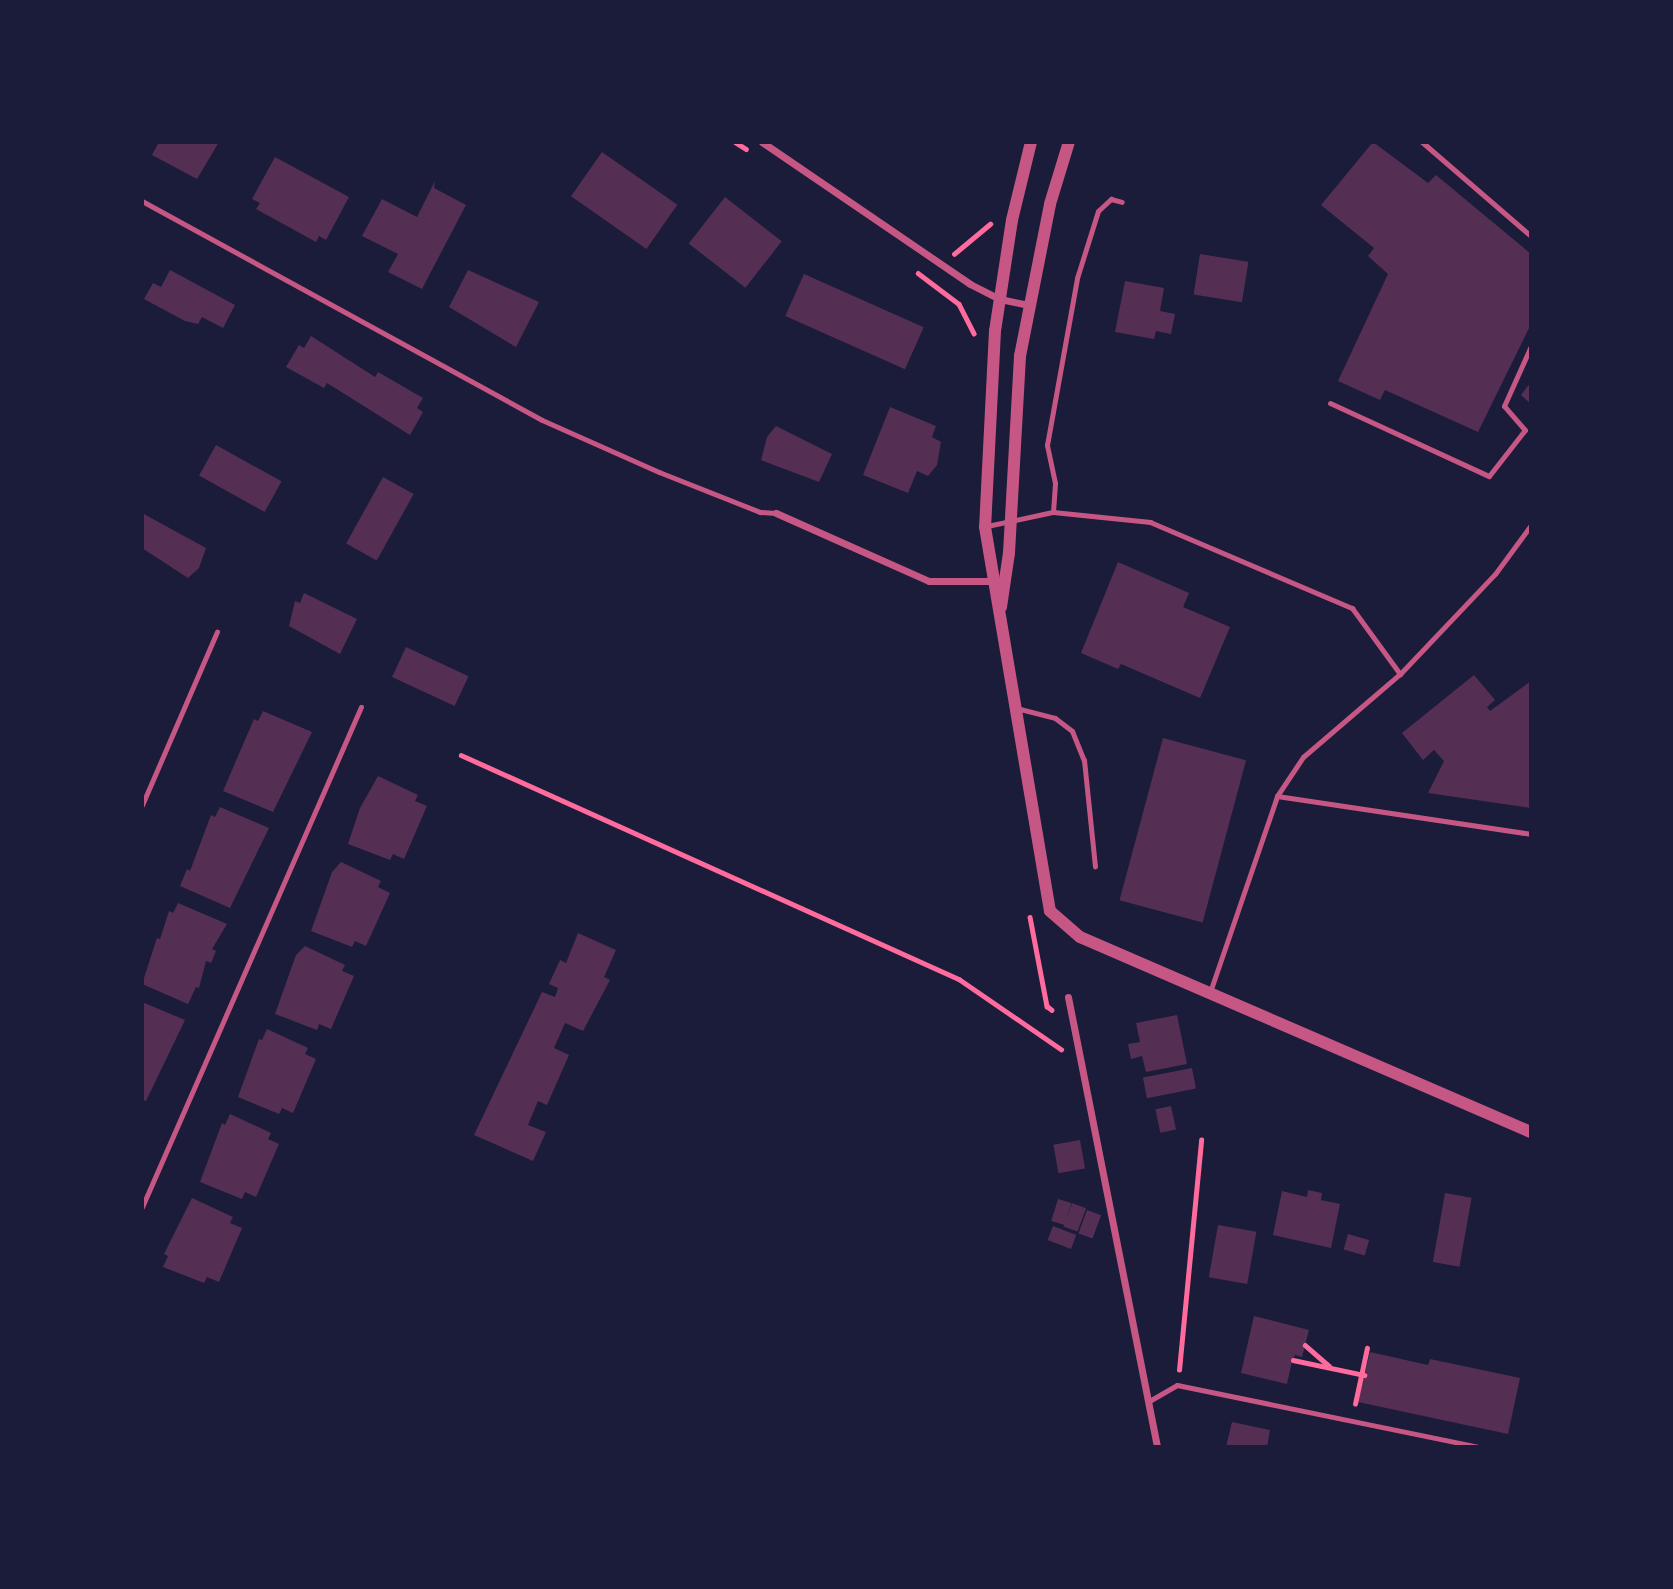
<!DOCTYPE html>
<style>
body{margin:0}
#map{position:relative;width:1673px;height:1589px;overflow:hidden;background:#1b1b3a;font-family:Lato,sans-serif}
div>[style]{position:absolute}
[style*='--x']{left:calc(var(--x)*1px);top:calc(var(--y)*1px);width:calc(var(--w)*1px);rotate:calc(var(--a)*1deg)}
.building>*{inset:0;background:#542f53;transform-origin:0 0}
.path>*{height:4.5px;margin:-2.25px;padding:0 2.25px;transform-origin:2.25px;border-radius:2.25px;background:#ff6b9d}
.service>*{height:5px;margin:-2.5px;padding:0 2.5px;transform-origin:2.5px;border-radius:2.5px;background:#c65784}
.minor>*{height:7px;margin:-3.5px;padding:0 3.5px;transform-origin:3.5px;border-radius:3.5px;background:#c65784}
.tertiary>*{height:12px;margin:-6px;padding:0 6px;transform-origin:6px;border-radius:6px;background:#c65784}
span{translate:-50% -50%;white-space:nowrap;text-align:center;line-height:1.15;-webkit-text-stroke:7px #1b1b3a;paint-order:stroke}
.frame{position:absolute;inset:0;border:144px solid #1b1b3a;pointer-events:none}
</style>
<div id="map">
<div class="building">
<div style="clip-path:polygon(159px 142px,219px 142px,197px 179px,152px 155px)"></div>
<div style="clip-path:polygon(1373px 142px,1428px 183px,1436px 175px,1531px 254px,1531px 324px,1478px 432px,1385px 390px,1380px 400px,1338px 381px,1388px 274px,1368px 256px,1374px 248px,1321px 205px)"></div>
<div style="left:602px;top:152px;width:92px;height:54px;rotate:35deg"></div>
<div style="clip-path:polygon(275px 157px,349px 197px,326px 240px,319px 236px,316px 242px,256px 209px,260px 203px,252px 199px)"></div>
<div style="clip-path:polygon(435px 181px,434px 188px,466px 205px,422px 289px,388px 272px,398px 254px,362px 236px,382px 199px,417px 217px)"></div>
<div style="left:725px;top:197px;width:72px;height:59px;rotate:38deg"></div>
<div style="left:1200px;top:254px;width:49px;height:41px;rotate:9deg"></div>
<div style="clip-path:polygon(170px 270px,235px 305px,223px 328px,202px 317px,198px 324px,185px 321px,144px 299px,153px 283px,161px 287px)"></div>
<div style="clip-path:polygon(468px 270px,539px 302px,516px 347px,449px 307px)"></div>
<div style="left:804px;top:274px;width:131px;height:46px;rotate:24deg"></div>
<div style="clip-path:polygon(1125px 281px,1164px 288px,1160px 311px,1175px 314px,1171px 334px,1156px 331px,1154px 339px,1115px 332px)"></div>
<div style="clip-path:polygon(311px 336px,375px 377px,378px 372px,423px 398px,417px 408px,423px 412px,410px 435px,327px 383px,324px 388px,286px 367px,299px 345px,304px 348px)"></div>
<div style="clip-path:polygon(1531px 382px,1531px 404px,1521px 395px)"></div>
<div style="clip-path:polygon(890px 407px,936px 426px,932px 437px,941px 442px,937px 465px,928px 476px,917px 471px,908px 493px,863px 475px)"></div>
<div style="clip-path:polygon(776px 426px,832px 454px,819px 482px,761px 460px,767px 437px)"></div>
<div style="left:216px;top:445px;width:75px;height:35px;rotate:29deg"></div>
<div style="left:383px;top:477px;width:35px;height:76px;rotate:29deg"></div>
<div style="clip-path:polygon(142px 513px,206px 548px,199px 568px,188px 578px,142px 548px)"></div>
<div style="clip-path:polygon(1118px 562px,1189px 593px,1183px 607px,1230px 627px,1200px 698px,1121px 664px,1118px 669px,1081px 653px)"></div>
<div style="clip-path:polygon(304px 593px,357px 619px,340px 654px,289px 626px,295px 601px,300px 603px)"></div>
<div style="left:406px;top:647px;width:69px;height:33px;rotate:25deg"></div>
<div style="clip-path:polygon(1474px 675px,1495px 700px,1487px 707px,1490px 711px,1531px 681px,1531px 808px,1428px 793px,1444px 761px,1434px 750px,1423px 760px,1402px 733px)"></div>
<div style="clip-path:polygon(263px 711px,312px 732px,273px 812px,223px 791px,254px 719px,258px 721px)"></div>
<div style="left:1163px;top:738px;width:86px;height:168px;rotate:15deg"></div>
<div style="clip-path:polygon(378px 776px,418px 795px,415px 801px,427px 806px,404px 859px,393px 854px,390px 860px,348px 844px,360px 808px)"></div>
<div style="clip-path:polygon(220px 807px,269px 828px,230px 908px,180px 886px,187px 869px,190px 871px,211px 815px,215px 817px)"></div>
<div style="clip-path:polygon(341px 862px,381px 881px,378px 887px,390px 893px,366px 946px,355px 941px,352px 947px,311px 931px,332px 872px)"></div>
<div style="clip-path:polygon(178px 903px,227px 924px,212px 949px,216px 951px,211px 963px,206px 961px,199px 988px,196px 987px,188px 1004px,142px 984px,157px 938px,160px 939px,169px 911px,173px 913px)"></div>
<div style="clip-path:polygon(578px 933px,616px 950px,604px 977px,610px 980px,583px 1031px,565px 1023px,554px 1048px,569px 1055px,547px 1105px,538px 1101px,528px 1125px,546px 1132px,533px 1161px,474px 1135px,542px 992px,555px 997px,558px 988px,549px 984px,560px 960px,566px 963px)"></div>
<div style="clip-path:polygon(305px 946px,345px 965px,342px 971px,354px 976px,331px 1029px,319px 1024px,317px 1030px,275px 1014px,296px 955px)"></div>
<div style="clip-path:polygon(142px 1002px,185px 1020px,146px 1101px,142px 1099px)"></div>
<div style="clip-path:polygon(1177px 1015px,1187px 1064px,1146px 1072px,1142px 1056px,1131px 1059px,1128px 1044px,1140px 1042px,1136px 1023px)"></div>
<div style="clip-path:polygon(267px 1029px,308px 1048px,305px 1054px,316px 1059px,293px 1113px,282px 1108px,279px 1114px,238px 1097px,259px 1039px,262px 1040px)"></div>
<div style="left:1192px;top:1068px;width:21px;height:50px;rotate:79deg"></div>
<div style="left:1171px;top:1106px;width:24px;height:16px;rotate:78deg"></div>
<div style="clip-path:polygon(230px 1114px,271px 1133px,268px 1139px,279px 1144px,256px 1197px,245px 1192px,242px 1199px,200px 1182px,222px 1123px,225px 1125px)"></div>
<div style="left:1080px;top:1140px;width:29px;height:27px;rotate:80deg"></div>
<div style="clip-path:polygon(1308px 1190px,1322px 1193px,1321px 1200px,1340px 1204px,1331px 1248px,1273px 1235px,1282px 1191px,1307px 1197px)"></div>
<div style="left:1445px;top:1193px;width:27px;height:70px;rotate:10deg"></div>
<div style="clip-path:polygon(192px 1198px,233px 1217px,230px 1223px,242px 1228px,219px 1282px,207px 1277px,204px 1283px,163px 1267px,168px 1256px,164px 1254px)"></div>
<div style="left:1058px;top:1199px;width:14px;height:23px;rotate:17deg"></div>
<div style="left:1072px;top:1203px;width:15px;height:25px;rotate:20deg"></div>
<div style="left:1087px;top:1210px;width:15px;height:25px;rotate:20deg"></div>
<div style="left:1218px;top:1225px;width:39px;height:53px;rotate:10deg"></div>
<div style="left:1053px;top:1226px;width:25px;height:15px;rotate:21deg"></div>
<div style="left:1348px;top:1234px;width:22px;height:16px;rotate:16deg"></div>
<div style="clip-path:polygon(1254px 1316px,1309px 1330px,1302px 1357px,1295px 1355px,1292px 1361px,1287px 1384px,1241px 1373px)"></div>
<div style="clip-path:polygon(1370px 1352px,1428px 1365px,1430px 1359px,1520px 1378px,1508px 1434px,1358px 1402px)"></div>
<div style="clip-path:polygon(1232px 1422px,1270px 1430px,1267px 1447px,1226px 1447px)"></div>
</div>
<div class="path">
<div style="--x:735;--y:142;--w:13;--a:32"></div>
<div style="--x:954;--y:254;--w:47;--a:-39.8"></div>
<div style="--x:918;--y:273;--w:51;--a:37.1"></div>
<div style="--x:959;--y:304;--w:33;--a:63"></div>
<div style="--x:461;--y:755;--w:546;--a:24.22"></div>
<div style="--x:959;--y:979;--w:124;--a:34.5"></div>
<div style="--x:1030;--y:917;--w:91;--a:79.2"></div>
<div style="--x:1047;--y:1006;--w:6;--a:39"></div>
<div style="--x:1305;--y:1345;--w:32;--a:41"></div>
<div style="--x:1293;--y:1360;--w:73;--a:11.9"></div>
<div style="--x:1179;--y:1370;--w:231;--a:-84.5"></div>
<div style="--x:1355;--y:1404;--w:57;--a:-77.9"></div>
</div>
<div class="service">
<div style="--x:1422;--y:142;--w:144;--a:40.8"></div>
<div style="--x:142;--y:201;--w:456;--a:28.7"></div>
<div style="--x:542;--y:420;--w:128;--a:24"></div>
<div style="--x:659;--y:472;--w:109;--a:21.6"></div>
<div style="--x:760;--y:512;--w:16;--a:4"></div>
<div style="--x:1330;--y:403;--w:175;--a:24.7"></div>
<div style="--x:1489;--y:476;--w:58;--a:-52"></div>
<div style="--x:1525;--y:430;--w:32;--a:-131"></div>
<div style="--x:1504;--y:406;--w:66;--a:-65.8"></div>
<div style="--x:1053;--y:512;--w:29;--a:-86"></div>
<div style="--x:1055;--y:483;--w:39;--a:-102"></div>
<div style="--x:1047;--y:445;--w:170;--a:-79.8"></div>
<div style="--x:1077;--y:278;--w:70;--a:-72.6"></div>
<div style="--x:1098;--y:211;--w:18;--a:-43"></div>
<div style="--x:1111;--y:199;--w:11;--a:15"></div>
<div style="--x:987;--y:526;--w:67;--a:-12"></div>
<div style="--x:1053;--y:512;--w:98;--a:5.9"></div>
<div style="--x:1150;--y:522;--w:220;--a:23.1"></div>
<div style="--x:1352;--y:608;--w:82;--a:54"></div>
<div style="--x:1016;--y:708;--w:40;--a:14.4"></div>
<div style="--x:1055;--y:718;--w:21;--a:37"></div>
<div style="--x:1072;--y:731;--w:31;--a:68"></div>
<div style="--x:1084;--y:760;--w:107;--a:84.1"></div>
<div style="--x:1277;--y:796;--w:257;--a:8.5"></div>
<div style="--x:142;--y:805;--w:189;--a:-66.6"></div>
<div style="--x:1210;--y:992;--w:207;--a:-71.1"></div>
<div style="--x:1277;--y:796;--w:47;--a:-56.3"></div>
<div style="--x:1303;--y:757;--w:128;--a:-40.6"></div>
<div style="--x:1400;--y:674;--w:138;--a:-46.5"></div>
<div style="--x:1495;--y:574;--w:61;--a:-53.7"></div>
<div style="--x:142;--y:1207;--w:546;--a:-66.35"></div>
<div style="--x:1151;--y:1400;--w:30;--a:-30"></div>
<div style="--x:1177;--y:1385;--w:309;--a:11.6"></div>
</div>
<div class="minor">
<div style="--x:762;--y:142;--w:252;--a:34.3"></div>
<div style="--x:970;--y:284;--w:34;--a:27"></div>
<div style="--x:1000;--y:299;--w:29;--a:12"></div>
<div style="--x:776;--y:513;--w:167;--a:24"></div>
<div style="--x:929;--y:581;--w:64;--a:0"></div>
<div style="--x:1068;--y:997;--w:459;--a:78.8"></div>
</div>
<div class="tertiary">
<div style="--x:1031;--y:142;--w:80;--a:103.7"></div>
<div style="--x:1012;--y:220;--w:112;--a:98.7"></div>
<div style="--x:995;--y:331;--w:196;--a:92.9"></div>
<div style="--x:985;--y:527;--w:389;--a:80.4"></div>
<div style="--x:1050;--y:911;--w:40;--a:41"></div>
<div style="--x:1080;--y:937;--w:491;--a:23.4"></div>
<div style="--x:1001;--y:607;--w:55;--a:-81.6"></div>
<div style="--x:1009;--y:553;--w:197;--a:-86.8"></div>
<div style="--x:1020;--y:356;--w:155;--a:-78.8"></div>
<div style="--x:1050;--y:204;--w:65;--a:-73"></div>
</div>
<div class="frame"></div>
</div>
